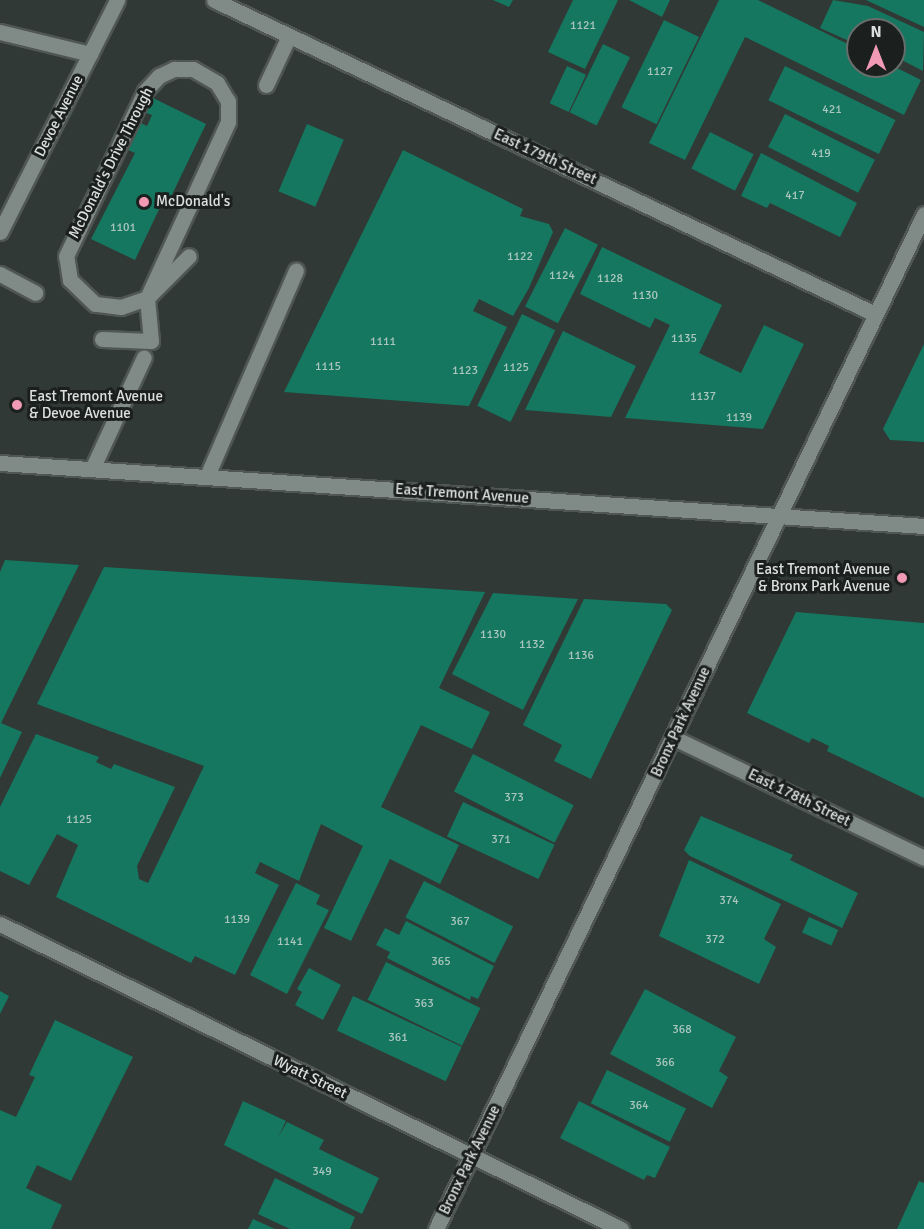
<!DOCTYPE html>
<style>
body{margin:0}
#map{position:relative;width:924px;height:1229px;overflow:hidden;background:#303935;font-family:Signika,sans-serif}
div>[style]{position:absolute}
[style*='--x']{left:calc(var(--x)*1px);top:calc(var(--y)*1px);width:calc(var(--w)*1px);rotate:calc(var(--a)*1deg)}
.building>*{inset:0;background:#15775f;transform-origin:0 0}
.roads{filter:drop-shadow(2px 0 #4f5653) drop-shadow(-2px 0 #4f5653) drop-shadow(0 2px #4f5653) drop-shadow(0 -2px #4f5653)}
.service>*{height:15px;margin:-7.5px;padding:0 7.5px;transform-origin:7.5px;border-radius:7.5px;background:#808a86}
.minor>*{height:15px;margin:-7.5px;padding:0 7.5px;transform-origin:7.5px;border-radius:7.5px;background:#808a86}
.secondary>*{height:15px;margin:-7.5px;padding:0 7.5px;transform-origin:7.5px;border-radius:7.5px;background:#808a86}
.dots>*{width:16px;height:16px;translate:-50% -50%;box-sizing:border-box;border:3px solid #1b1f1d;border-radius:50%}
span{translate:-50% -50%;white-space:nowrap;text-align:center;line-height:1.15;-webkit-text-stroke:6px #1b1f1d;paint-order:stroke}
.number-label{font-size:12px;color:#aac6be}
.number-label span{-webkit-text-stroke-width:0}
.street-label{font-size:15px;color:#dbe0de}
.poi-label{font-size:15px;color:#dbe0de}
.left{translate:0 -50%;text-align:left}
.right{translate:-100% -50%;text-align:right}
.north{position:absolute;left:846px;top:18px;width:60px;height:60px;box-sizing:border-box;background:#1b1f1d;border:2px solid #686c6a;border-radius:50%;rotate:0deg;font-size:16px;font-weight:700;line-height:24px;text-align:center;color:#dbe0de}
.north::after{content:'';display:block;margin:auto;width:21px;height:27px;background:#f09ab5;clip-path:polygon(50% 0,100% 100%,50% 72%,0 100%)}
</style>
<div id="map">
<div class="building">
<div style="clip-path:polygon(493px 0,513px 0,509px 7px)"></div>
<div style="clip-path:polygon(573px 0,618px 0,585px 69px,548px 52px)"></div>
<div style="clip-path:polygon(629px 0,670px 0,662px 17px)"></div>
<div style="clip-path:polygon(719px 0,758px 0,858px 49px,858px 66px,893px 66px,921px 80px,904px 115px,745px 37px,685px 160px,649px 143px)"></div>
<div style="clip-path:polygon(833px 0,868px 6px,924px 32px,923px 71px,894px 56px,894px 30px,858px 30px,858px 45px,820px 28px)"></div>
<div style="clip-path:polygon(866px 0,924px 0,924px 27px)"></div>
<div style="left:664px;top:20px;width:39px;height:97px;rotate:26deg"></div>
<div style="left:603px;top:44px;width:30px;height:76px;rotate:26deg"></div>
<div style="left:567px;top:66px;width:21px;height:41px;rotate:25deg"></div>
<div style="left:785px;top:66px;width:123px;height:38px;rotate:26deg"></div>
<div style="clip-path:polygon(153px 98px,206px 124px,168px 203px,163px 201px,135px 260px,91px 239px,135px 153px,128px 150px,141px 123px,147px 126px,152px 115px,146px 113px)"></div>
<div style="left:785px;top:114px;width:101px;height:37px;rotate:27deg"></div>
<div style="left:307px;top:124px;width:40px;height:73px;rotate:23deg"></div>
<div style="left:710px;top:132px;width:49px;height:41px;rotate:27deg"></div>
<div style="clip-path:polygon(403px 150px,523px 209px,520px 216px,549px 224px,553px 232px,529px 288px,513px 316px,479px 299px,473px 311px,507px 327px,469px 406px,284px 392px)"></div>
<div style="clip-path:polygon(761px 153px,857px 203px,840px 237px,770px 203px,767px 208px,741px 196px)"></div>
<div style="left:565px;top:228px;width:37px;height:88px;rotate:27deg"></div>
<div style="clip-path:polygon(602px 247px,722px 305px,699px 353px,741px 373px,764px 325px,804px 344px,763px 429px,625px 418px,670px 325px,655px 318px,650px 328px,580px 294px)"></div>
<div style="left:522px;top:314px;width:37px;height:102px;rotate:26deg"></div>
<div style="clip-path:polygon(563px 331px,636px 366px,611px 417px,525px 410px)"></div>
<div style="clip-path:polygon(924px 344px,924px 442px,890px 440px,883px 429px)"></div>
<div style="clip-path:polygon(5px 560px,79px 565px,1px 723px,22px 732px,0 778px,0 572px)"></div>
<div style="clip-path:polygon(104px 567px,485px 592px,439px 688px,490px 712px,472px 749px,421px 725px,381px 807px,459px 845px,440px 884px,390px 859px,351px 941px,324px 928px,363px 846px,321px 824px,299px 881px,260px 862px,255px 873px,279px 885px,235px 975px,195px 956px,191px 963px,56px 897px,78px 845px,57px 834px,29px 885px,0 871px,0 807px,36px 734px,99px 757px,96px 762px,111px 769px,114px 764px,175px 787px,137px 866px,139px 879px,148px 883px,204px 766px,37px 704px)"></div>
<div style="clip-path:polygon(493px 593px,578px 599px,523px 710px,452px 674px)"></div>
<div style="clip-path:polygon(584px 599px,666px 604px,672px 610px,591px 779px,554px 761px,562px 745px,523px 725px)"></div>
<div style="clip-path:polygon(796px 612px,924px 623px,924px 798px,827px 751px,829px 746px,821px 742px,812px 738px,809px 743px,747px 713px)"></div>
<div style="left:473px;top:754px;width:113px;height:42px;rotate:27deg"></div>
<div style="left:463px;top:802px;width:101px;height:38px;rotate:25deg"></div>
<div style="clip-path:polygon(701px 816px,793px 855px,790px 860px,858px 893px,842px 928px,690px 856px,684px 850px)"></div>
<div style="clip-path:polygon(689px 860px,781px 904px,764px 939px,776px 947px,759px 984px,659px 936px)"></div>
<div style="left:424px;top:881px;width:100px;height:41px;rotate:27deg"></div>
<div style="clip-path:polygon(296px 883px,320px 895px,316px 904px,329px 910px,287px 994px,250px 975px)"></div>
<div style="left:809px;top:917px;width:32px;height:17px;rotate:24deg"></div>
<div style="clip-path:polygon(406px 921px,494px 966px,478px 999px,471px 996px,470px 1000px,387px 958px,390px 952px,376px 945px,385px 928px,399px 935px)"></div>
<div style="left:386px;top:962px;width:105px;height:42px;rotate:26deg"></div>
<div style="clip-path:polygon(309px 968px,341px 985px,323px 1020px,295px 1005px,302px 992px,297px 989px)"></div>
<div style="clip-path:polygon(645px 989px,736px 1037px,719px 1071px,728px 1077px,712px 1108px,610px 1054px)"></div>
<div style="clip-path:polygon(0 991px,9px 996px,0 1014px)"></div>
<div style="left:353px;top:996px;width:120px;height:38px;rotate:25deg"></div>
<div style="clip-path:polygon(55px 1020px,133px 1057px,71px 1181px,37px 1165px,26px 1188px,62px 1205px,51px 1229px,0 1229px,0 1110px,16px 1117px,35px 1077px,29px 1075px)"></div>
<div style="left:607px;top:1070px;width:88px;height:37px;rotate:26deg"></div>
<div style="clip-path:polygon(243px 1101px,286px 1121px,278px 1137px,287px 1122px,324px 1140px,319px 1149px,379px 1178px,362px 1214px,224px 1145px)"></div>
<div style="clip-path:polygon(579px 1101px,670px 1147px,655px 1178px,647px 1175px,644px 1180px,560px 1138px)"></div>
<div style="clip-path:polygon(275px 1178px,355px 1217px,350px 1229px,290px 1229px,258px 1214px)"></div>
<div style="clip-path:polygon(919px 1181px,924px 1183px,924px 1229px,897px 1229px)"></div>
<div style="clip-path:polygon(253px 1219px,275px 1229px,248px 1229px)"></div>
</div>
<div class="roads">
<div class="service">
<div style="--x:0;--y:32;--w:93;--a:13.7"></div>
<div style="--x:174;--y:69;--w:19;--a:0"></div>
<div style="--x:193;--y:69;--w:28;--a:30"></div>
<div style="--x:217;--y:83;--w:21;--a:59"></div>
<div style="--x:228;--y:101;--w:21;--a:90"></div>
<div style="--x:228;--y:122;--w:194;--a:114.7"></div>
<div style="--x:147;--y:298;--w:28;--a:161"></div>
<div style="--x:121;--y:307;--w:26;--a:-173"></div>
<div style="--x:95;--y:304;--w:35;--a:-136"></div>
<div style="--x:70;--y:280;--w:24;--a:-99"></div>
<div style="--x:66;--y:256;--w:183;--a:-64.4"></div>
<div style="--x:145;--y:91;--w:21;--a:-47"></div>
<div style="--x:159;--y:76;--w:17;--a:-25"></div>
<div style="--x:266;--y:85;--w:54;--a:-64.9"></div>
<div style="--x:0;--y:274;--w:40;--a:28"></div>
<div style="--x:102;--y:339;--w:49;--a:2.3"></div>
<div style="--x:151;--y:341;--w:43;--a:-95.3"></div>
<div style="--x:147;--y:298;--w:59;--a:-45"></div>
<div style="--x:92;--y:469;--w:123;--a:-65.1"></div>
<div style="--x:207;--y:476;--w:224;--a:-66.6"></div>
</div>
<div class="minor">
<div style="--x:214;--y:0;--w:732;--a:25.41"></div>
<div style="--x:0;--y:232;--w:260;--a:-63.2"></div>
<div style="--x:674;--y:738;--w:277;--a:25.6"></div>
<div style="--x:0;--y:924;--w:692;--a:26.16"></div>
<div style="--x:436;--y:1229;--w:1126;--a:-64.32"></div>
</div>
<div class="secondary">
<div style="--x:0;--y:463;--w:926;--a:3.9"></div>
</div>
</div>
<div class="dots">
<div style="left:144px;top:202px;background:#f09ab5"></div>
<div style="left:17px;top:405px;background:#f09ab5"></div>
<div style="left:902px;top:578px;background:#f09ab5"></div>
</div>
<div class="number-label">
<span style="left:583px;top:26px">1121</span>
<span style="left:660px;top:72px">1127</span>
<span style="left:832px;top:110px">421</span>
<span style="left:821px;top:154px">419</span>
<span style="left:795px;top:196px">417</span>
<span style="left:123px;top:228px">1101</span>
<span style="left:520px;top:257px">1122</span>
<span style="left:562px;top:276px">1124</span>
<span style="left:610px;top:279px">1128</span>
<span style="left:645px;top:296px">1130</span>
<span style="left:684px;top:339px">1135</span>
<span style="left:383px;top:342px">1111</span>
<span style="left:328px;top:367px">1115</span>
<span style="left:516px;top:368px">1125</span>
<span style="left:465px;top:371px">1123</span>
<span style="left:703px;top:397px">1137</span>
<span style="left:739px;top:418px">1139</span>
<span style="left:493px;top:635px">1130</span>
<span style="left:532px;top:645px">1132</span>
<span style="left:581px;top:656px">1136</span>
<span style="left:514px;top:798px">373</span>
<span style="left:79px;top:820px">1125</span>
<span style="left:501px;top:840px">371</span>
<span style="left:729px;top:901px">374</span>
<span style="left:237px;top:920px">1139</span>
<span style="left:460px;top:922px">367</span>
<span style="left:715px;top:940px">372</span>
<span style="left:290px;top:942px">1141</span>
<span style="left:441px;top:962px">365</span>
<span style="left:424px;top:1004px">363</span>
<span style="left:682px;top:1030px">368</span>
<span style="left:398px;top:1038px">361</span>
<span style="left:665px;top:1063px">366</span>
<span style="left:639px;top:1106px">364</span>
<span style="left:322px;top:1172px">349</span>
</div>
<div class="street-label">
<span style="left:59px;top:116px;rotate:-63deg">Devoe Avenue</span>
<span style="left:545px;top:157px;rotate:25deg">East 179th Street</span>
<span style="left:111px;top:163px;rotate:-63deg">McDonald's Drive Through</span>
<span style="left:462px;top:494px;rotate:4deg">East Tremont Avenue</span>
<span style="left:681px;top:722px;rotate:-65deg">Bronx Park Avenue</span>
<span style="left:799px;top:798px;rotate:26deg">East 178th Street</span>
<span style="left:310px;top:1077px;rotate:26deg">Wyatt Street</span>
<span style="left:470px;top:1160px;rotate:-64deg">Bronx Park Avenue</span>
</div>
<div class="poi-label">
<span class="left" style="left:156px;top:202px">McDonald's</span>
<span class="left" style="left:29px;top:405px">East Tremont Avenue<br>&amp; Devoe Avenue</span>
<span class="right" style="left:890px;top:578px">East Tremont Avenue<br>&amp; Bronx Park Avenue</span>
</div>
<div class="north">N</div>
</div>
